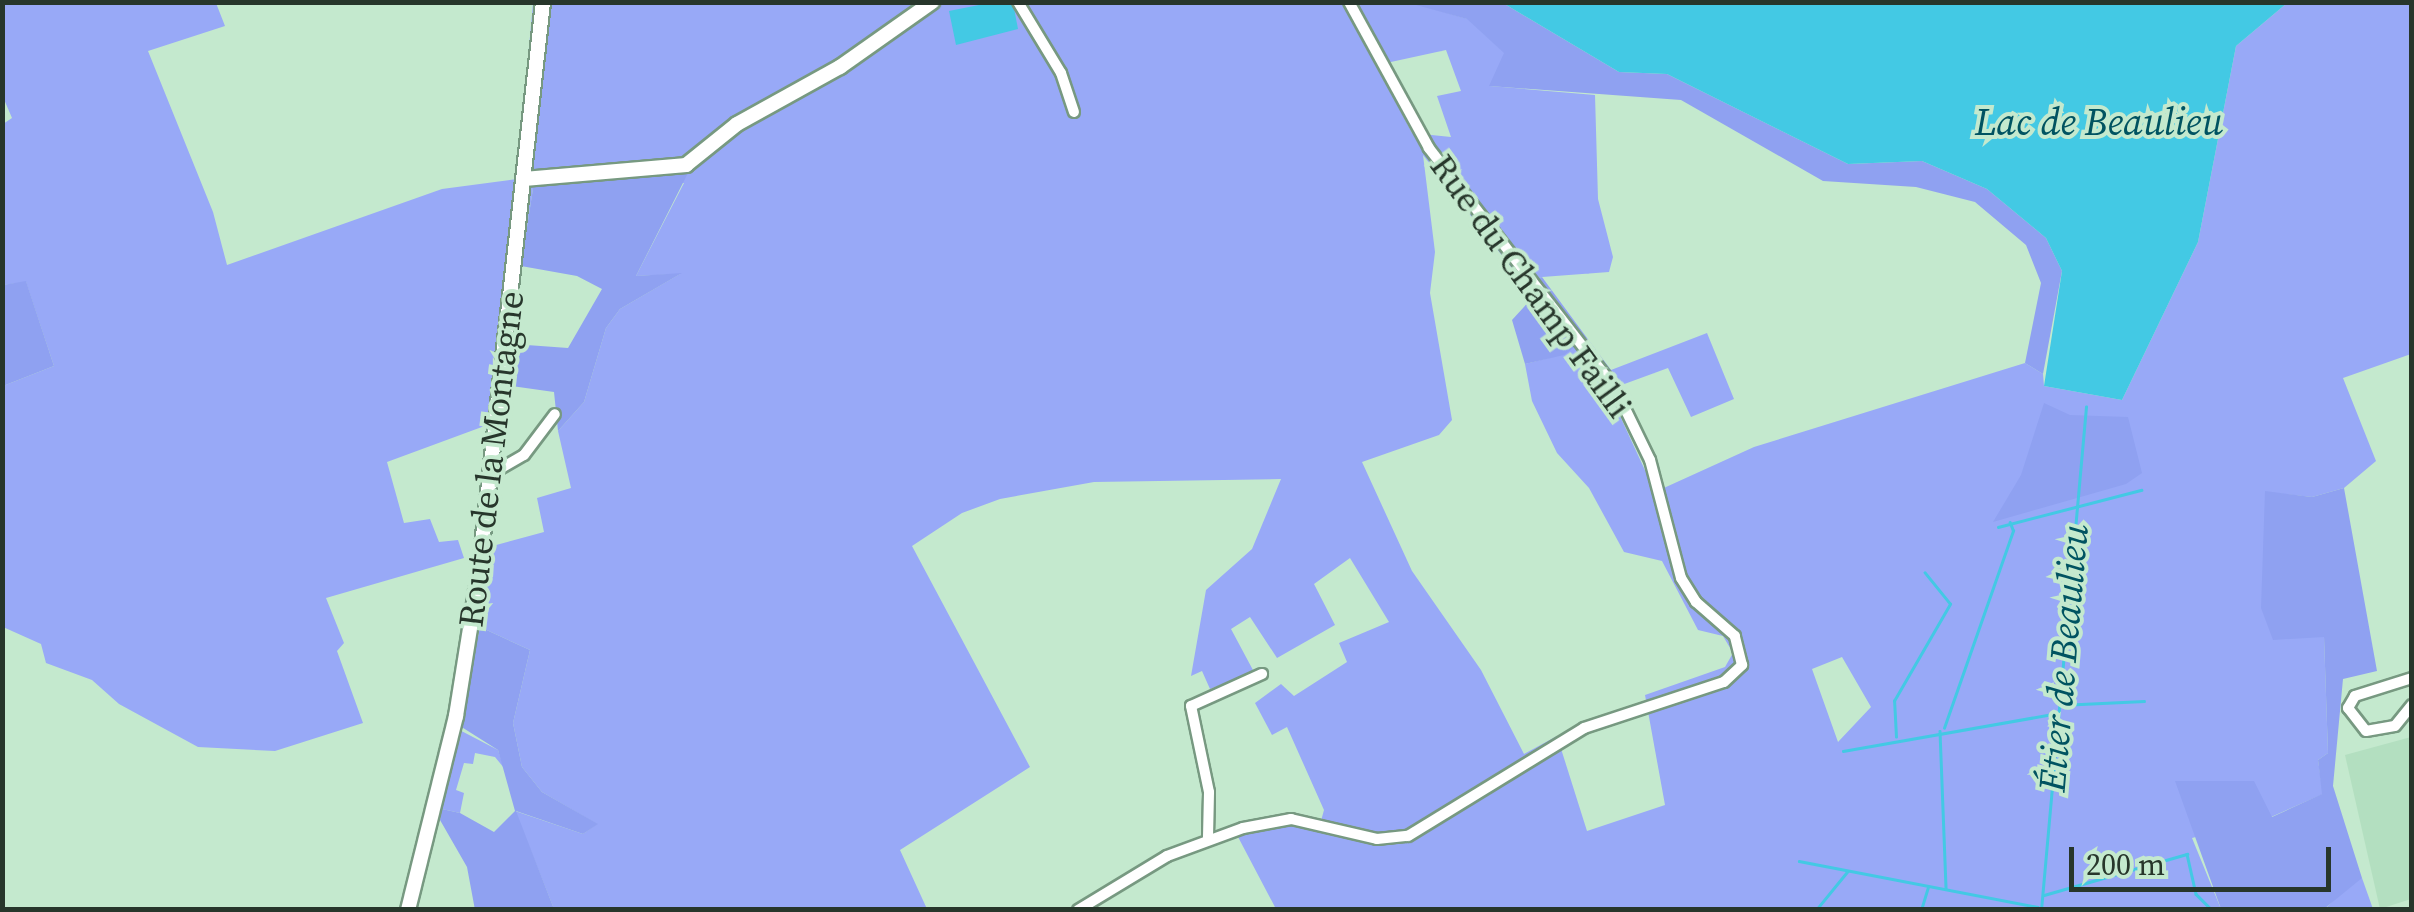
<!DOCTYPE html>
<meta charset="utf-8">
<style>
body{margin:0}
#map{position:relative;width:2414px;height:912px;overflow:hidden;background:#c4e9ce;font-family:"Source Serif 4",serif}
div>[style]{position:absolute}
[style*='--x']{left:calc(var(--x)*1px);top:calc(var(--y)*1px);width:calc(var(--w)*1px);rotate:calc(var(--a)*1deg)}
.built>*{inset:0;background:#b3dfc0}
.green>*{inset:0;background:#98a9f7}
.forest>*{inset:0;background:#8fa1f1}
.water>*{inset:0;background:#43c9e4}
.stream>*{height:2.5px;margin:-1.25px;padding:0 1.25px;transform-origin:1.25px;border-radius:1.25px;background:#43c9e4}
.roads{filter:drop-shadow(2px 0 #779981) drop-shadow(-2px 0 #779981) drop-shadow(0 2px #779981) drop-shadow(0 -2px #779981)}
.street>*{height:10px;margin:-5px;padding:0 5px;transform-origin:5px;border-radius:5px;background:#fff}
.secondary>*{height:14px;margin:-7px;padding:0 7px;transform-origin:7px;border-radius:7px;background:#fff}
span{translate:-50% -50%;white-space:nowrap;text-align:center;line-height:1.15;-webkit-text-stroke:8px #c4e9ce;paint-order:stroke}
.street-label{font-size:35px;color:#27362b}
.water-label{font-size:38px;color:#005361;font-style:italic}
.frame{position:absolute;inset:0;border:5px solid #27362b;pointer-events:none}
.scale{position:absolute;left:2069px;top:847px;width:262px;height:45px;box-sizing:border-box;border:5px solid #27362b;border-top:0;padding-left:12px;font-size:30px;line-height:35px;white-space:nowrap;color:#27362b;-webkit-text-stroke:8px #c4e9ce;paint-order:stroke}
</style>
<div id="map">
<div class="built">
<div style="clip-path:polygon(2411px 737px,2411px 899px,2380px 909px,2345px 755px)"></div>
</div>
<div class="green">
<div style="clip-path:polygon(evenodd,1409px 2px,1468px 19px,1505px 53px,1490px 86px,1595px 95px,1598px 199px,1613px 257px,1609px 272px,1542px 277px,1526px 286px,1423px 155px,1435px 252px,1430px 293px,1452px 420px,1439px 435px,1362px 462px,1412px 571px,1481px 670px,1524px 754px,1557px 736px,1587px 831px,1665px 805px,1645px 695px,1725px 667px,1733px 653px,1723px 636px,1698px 630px,1662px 561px,1624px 552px,1589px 488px,1557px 453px,1532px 401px,1525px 364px,1564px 354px,1587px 338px,1611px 370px,1707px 333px,1734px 399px,1691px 417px,1668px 368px,1608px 390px,1655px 492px,1754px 447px,2025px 363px,2043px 374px,2044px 386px,2122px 400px,2198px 242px,2236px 46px,2287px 3px,2411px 3px,2411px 354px,2343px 378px,2376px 461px,2344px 488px,2312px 497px,2265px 492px,2324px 637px,2328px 753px,2318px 760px,2323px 794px,2271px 817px,2192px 838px,2221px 909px,1276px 909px,1237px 835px,1288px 825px,1319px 828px,1324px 810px,1287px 727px,1272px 735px,1255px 703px,1281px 684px,1294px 696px,1347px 662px,1339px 643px,1389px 622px,1350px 558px,1314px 584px,1335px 625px,1277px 658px,1250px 617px,1231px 629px,1254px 672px,1210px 689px,1202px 671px,1191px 676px,1206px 590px,1252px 549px,1281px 479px,1094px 482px,1000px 499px,962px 513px,912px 546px,1030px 767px,900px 850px,927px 909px,554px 909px,515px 811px,583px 834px,597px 824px,542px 792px,522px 767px,513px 723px,530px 650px,480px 627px,489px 547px,544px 532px,537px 498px,571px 488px,558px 431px,584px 402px,606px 328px,620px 309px,680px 274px,636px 276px,684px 183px,534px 182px,521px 266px,508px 265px,490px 424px,387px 462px,404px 523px,430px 519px,439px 542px,458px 540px,464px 558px,326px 598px,344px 643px,337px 651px,363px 723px,275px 751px,198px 747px,119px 704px,92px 680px,46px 663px,41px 644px,3px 627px,3px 386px,54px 366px,26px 282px,3px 285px,3px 124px,12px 118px,3px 97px,3px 3px,216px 3px,225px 26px,148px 51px,213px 212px,227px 265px,442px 189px,517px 179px,533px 3px,1409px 2px,1446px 50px,1461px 91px,1437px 96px,1451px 137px,1412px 133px,1377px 65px,1446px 50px,1409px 2px,1842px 657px,1871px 707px,1838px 742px,1812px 669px,1842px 657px)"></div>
<div style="clip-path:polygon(446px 723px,498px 750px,504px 768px,495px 757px,475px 753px,473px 764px,464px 763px,456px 790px,464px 793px,460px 813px,442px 809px,440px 820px,426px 808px)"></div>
<div style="clip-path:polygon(2362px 878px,2373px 909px,2324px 910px,2355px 879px)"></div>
</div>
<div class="forest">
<div style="clip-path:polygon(1409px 3px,1503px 3px,1619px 72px,1667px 74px,1848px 164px,1922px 161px,1987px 189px,2046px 238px,2062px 271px,2043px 374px,2025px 363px,2041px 283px,2026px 245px,1975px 202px,1916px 187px,1823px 181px,1681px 100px,1489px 86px,1504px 53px,1467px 19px)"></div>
<div style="clip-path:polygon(690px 169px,636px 276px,682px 273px,620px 309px,606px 328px,584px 402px,558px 431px,554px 392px,505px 385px,513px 344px,568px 348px,602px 289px,577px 276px,521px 266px,534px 182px)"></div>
<div style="clip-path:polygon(1542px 277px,1587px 338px,1564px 355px,1525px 364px,1512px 320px,1533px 297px,1526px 286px)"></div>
<div style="clip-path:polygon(26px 281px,54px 366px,3px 386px,3px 285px)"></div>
<div style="clip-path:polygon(2044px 403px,2070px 415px,2128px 417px,2142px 473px,2126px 484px,1993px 522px,2021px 475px)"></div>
<div style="clip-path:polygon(2344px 488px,2377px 671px,2343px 679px,2333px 786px,2362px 878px,2324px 909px,2221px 909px,2175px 781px,2254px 781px,2272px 817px,2322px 794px,2318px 760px,2328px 753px,2324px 637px,2273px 640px,2261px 608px,2265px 491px,2312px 497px)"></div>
<div style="clip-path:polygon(480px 627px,530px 650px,513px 723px,522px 767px,542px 792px,598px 824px,583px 834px,516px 811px,554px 909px,475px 910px,467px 867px,440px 820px,442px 809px,460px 813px,494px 832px,515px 811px,498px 750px,460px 726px)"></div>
</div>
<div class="water">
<div style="clip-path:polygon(989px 3px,1013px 3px,1018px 29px,956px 45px,949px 11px)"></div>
<div style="clip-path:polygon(1503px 3px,2287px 3px,2236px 46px,2198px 242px,2122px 400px,2044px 386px,2062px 271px,2046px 238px,1987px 189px,1922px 161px,1848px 164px,1667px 74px,1619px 72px)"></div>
</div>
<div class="stream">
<div style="--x:1998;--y:527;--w:148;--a:-14.5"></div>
<div style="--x:2060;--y:705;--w:84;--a:-2.7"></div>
<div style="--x:1944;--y:728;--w:209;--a:-70.7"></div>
<div style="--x:2013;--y:531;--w:9;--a:-111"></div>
<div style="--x:1940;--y:731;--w:157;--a:87.8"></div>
<div style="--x:1896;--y:737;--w:36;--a:-93"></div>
<div style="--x:1894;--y:701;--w:112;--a:-60"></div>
<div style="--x:1950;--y:604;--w:40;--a:-129"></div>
<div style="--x:1843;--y:751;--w:218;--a:-10"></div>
<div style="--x:1799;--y:861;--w:243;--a:10.9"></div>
<div style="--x:2044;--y:895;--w:149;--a:-16"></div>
<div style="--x:2187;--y:854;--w:41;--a:77.3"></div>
<div style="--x:2196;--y:894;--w:23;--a:45"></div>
<div style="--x:1816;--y:910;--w:49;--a:-50.8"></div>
<div style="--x:1921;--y:910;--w:24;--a:-73"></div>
<div style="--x:2041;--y:910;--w:505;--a:-84.89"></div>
</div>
<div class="roads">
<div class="street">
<div style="--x:1018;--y:2;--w:83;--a:58.8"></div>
<div style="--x:1061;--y:73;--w:41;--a:71.6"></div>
<div style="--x:491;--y:474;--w:38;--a:-30"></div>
<div style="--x:524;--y:455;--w:51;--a:-52.9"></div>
<div style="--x:2412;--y:678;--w:60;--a:162.5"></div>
<div style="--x:2355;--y:696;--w:14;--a:120"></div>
<div style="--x:2348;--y:708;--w:29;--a:52"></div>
<div style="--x:2366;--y:731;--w:29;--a:-10"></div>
<div style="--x:2395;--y:726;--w:27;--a:-51"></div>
<div style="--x:1208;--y:837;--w:45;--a:-88.7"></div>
<div style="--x:1209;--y:792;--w:88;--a:-101.8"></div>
<div style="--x:1191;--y:706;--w:78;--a:-24.3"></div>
<div style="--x:1078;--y:910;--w:104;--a:-31.2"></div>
<div style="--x:1167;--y:856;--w:81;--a:-20.2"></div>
<div style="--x:1243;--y:828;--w:49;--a:-10.6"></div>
<div style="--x:1291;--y:819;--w:88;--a:13.1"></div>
<div style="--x:1377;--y:839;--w:31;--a:-6"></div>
<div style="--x:1408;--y:836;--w:206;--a:-31.5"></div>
<div style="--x:1584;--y:728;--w:147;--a:-18.2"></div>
<div style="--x:1724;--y:682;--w:25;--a:-43"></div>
<div style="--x:1742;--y:665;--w:30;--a:-104"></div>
<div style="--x:1735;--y:636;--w:52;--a:-138.9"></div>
<div style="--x:1696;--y:602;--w:28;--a:-122"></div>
<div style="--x:1681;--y:578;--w:122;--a:-104.7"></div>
<div style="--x:1650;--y:460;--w:80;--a:-115.9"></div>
<div style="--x:1615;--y:388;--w:304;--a:-127.8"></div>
<div style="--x:1429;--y:148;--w:166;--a:-118.7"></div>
</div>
<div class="secondary">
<div style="--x:524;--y:179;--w:163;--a:-4.9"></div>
<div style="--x:686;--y:165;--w:65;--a:-38.8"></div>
<div style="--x:737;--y:124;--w:118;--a:-29"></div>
<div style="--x:840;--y:67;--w:113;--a:-35.2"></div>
<div style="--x:408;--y:910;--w:200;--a:-76.1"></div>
<div style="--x:456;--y:716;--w:146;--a:-80.9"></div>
<div style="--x:479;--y:572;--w:574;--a:-83.59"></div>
</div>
</div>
<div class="street-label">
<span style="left:1531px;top:286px;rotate:54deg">Rue du Champ Failli</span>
<span style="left:491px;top:459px;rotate:-83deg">Route de la Montagne</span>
</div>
<div class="water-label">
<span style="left:2099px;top:123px">Lac de Beaulieu</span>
<span style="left:2064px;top:658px;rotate:-85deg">Étier de Beaulieu</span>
</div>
<div class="frame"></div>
<div class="scale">200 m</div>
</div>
